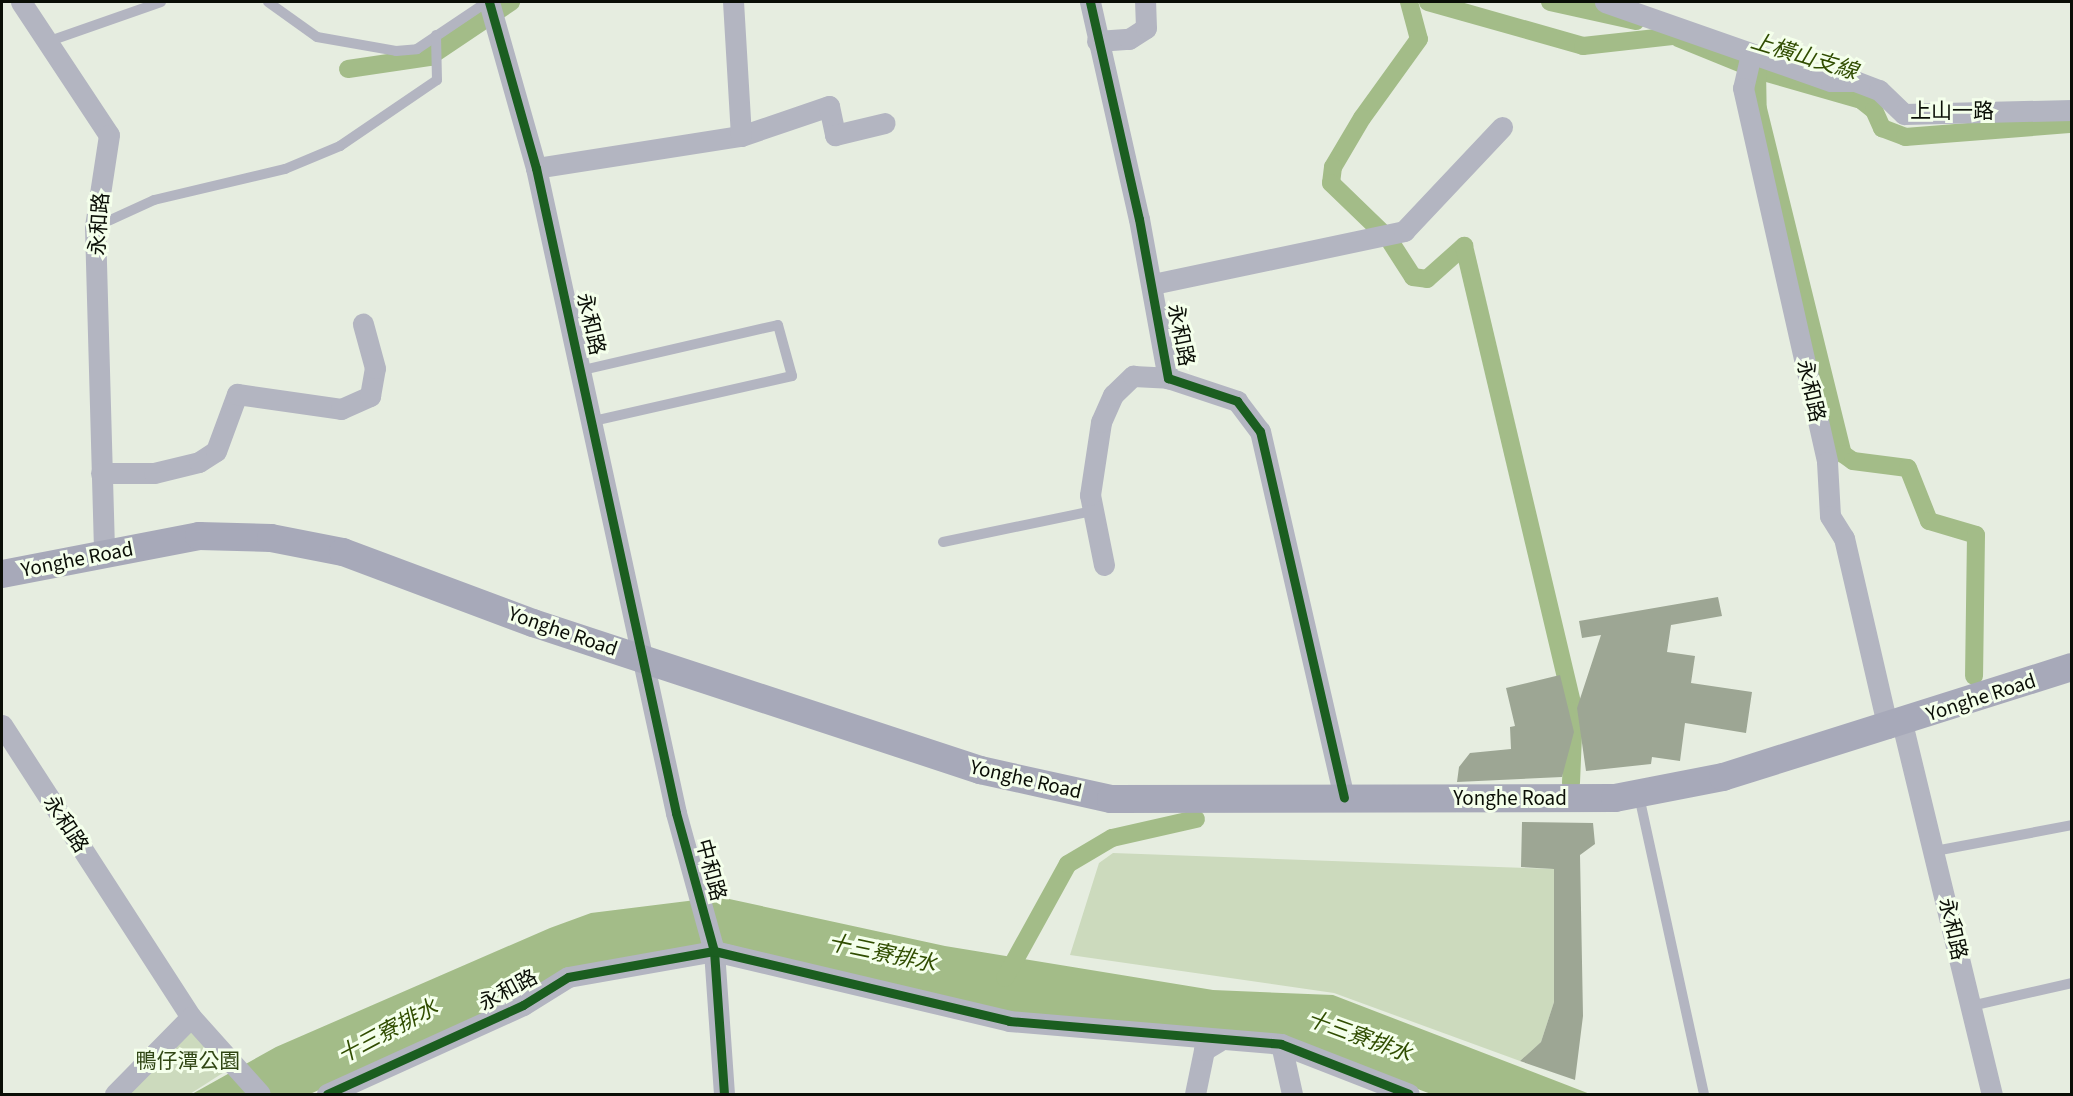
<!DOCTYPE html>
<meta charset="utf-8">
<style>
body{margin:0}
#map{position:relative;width:2073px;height:1096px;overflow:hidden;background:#e6ede0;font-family:"Source Sans 3","Noto Sans TC",sans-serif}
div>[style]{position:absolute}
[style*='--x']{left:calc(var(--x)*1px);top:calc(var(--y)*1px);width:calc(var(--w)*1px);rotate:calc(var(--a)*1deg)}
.green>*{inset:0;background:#ccdabd}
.water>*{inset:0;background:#a3bc88}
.canal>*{height:18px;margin:-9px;padding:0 9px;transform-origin:9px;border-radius:9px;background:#a3bc88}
.building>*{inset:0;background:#9da694}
.lane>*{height:10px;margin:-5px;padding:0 5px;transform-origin:5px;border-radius:5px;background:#b3b5c1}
.street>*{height:21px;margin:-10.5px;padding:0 10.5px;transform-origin:10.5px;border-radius:10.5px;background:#b3b5c1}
.secondary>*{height:28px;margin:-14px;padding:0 14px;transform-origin:14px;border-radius:14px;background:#a7a9b9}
.cycleway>*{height:9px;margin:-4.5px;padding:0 4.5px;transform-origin:4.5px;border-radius:4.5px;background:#1b5e20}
span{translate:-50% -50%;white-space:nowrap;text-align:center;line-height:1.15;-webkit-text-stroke:6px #f4ffeb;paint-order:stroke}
.street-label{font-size:21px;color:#0a0e06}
.park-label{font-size:21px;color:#304614}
.water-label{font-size:22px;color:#304d00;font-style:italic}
.frame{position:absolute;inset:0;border:3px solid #0a0e06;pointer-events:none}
</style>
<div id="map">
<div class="green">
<div style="clip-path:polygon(1113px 853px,1554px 869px,1554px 1002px,1541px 1042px,1520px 1061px,1334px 993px,1070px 955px,1099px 863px)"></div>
<div style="clip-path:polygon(191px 1019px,229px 1069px,190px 1094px,116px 1094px)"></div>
</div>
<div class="water">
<div style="clip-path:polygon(720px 897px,945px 946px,1213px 990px,1333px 995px,1590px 1094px,1431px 1094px,1282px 1038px,1010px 1016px,726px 944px,519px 1001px,310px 1094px,192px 1094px,276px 1047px,550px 928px,591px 913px)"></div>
</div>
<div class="canal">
<div style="--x:1409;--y:2;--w:38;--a:75"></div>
<div style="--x:1419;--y:39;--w:97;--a:125.8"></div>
<div style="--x:1362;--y:118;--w:57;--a:120.6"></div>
<div style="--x:1333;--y:167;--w:16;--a:97"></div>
<div style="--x:1331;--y:183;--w:79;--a:44"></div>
<div style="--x:1388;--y:238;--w:46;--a:57.3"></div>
<div style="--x:1413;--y:277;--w:14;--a:8"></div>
<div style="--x:1427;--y:279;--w:50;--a:-41.7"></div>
<div style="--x:1464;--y:246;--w:478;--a:76.7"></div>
<div style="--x:1574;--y:711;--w:72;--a:92.4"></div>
<div style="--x:1428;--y:2;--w:161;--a:15.8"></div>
<div style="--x:1583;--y:46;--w:92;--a:-6.3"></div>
<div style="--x:1550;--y:2;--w:88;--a:12.5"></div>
<div style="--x:1678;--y:38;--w:85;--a:22.1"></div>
<div style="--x:1757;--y:70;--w:108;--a:16.1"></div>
<div style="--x:1861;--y:100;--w:16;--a:38"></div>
<div style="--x:1874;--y:110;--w:20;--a:66"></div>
<div style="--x:1882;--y:128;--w:25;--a:21"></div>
<div style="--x:1905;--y:137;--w:168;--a:-4.5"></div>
<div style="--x:348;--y:69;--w:82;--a:-8.4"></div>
<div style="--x:429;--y:57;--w:99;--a:-33.9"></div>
<div style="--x:1757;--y:70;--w:39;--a:89"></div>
<div style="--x:1758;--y:109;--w:355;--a:76.2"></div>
<div style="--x:1843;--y:454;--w:12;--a:35"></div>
<div style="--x:1853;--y:461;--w:55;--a:7.3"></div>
<div style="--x:1908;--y:468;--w:57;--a:68.4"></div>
<div style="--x:1929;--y:521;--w:49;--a:16.6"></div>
<div style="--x:1976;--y:535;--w:141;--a:90.8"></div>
<div style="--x:1005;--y:978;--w:130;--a:-61.1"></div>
<div style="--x:1068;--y:864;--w:51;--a:-30.6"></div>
<div style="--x:1112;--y:838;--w:86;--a:-12.7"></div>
</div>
<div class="building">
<div style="clip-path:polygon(1718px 597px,1722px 616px,1671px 625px,1667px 652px,1695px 656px,1691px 683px,1752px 692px,1746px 733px,1685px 723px,1680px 761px,1652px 757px,1651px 764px,1586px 771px,1577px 708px,1601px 635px,1582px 638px,1579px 621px)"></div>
<div style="clip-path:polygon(1560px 675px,1574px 732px,1562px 777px,1457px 782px,1459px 767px,1470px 753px,1511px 749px,1510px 727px,1515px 726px,1506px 688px)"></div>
<div style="clip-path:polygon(1522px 822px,1593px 823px,1595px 844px,1580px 855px,1583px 1016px,1575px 1080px,1520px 1061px,1541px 1042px,1554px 1002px,1554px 869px,1521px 867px)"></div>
</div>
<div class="lane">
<div style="--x:268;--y:2;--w:60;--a:35.5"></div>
<div style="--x:317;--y:37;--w:80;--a:10"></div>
<div style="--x:396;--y:51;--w:21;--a:-5"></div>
<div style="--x:417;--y:49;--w:84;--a:-33.9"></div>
<div style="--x:44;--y:43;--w:124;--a:-19.3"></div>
<div style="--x:95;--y:227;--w:65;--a:-24.6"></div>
<div style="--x:154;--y:200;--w:135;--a:-13.3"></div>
<div style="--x:285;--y:169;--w:60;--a:-22.7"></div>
<div style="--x:340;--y:146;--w:117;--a:-34.2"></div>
<div style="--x:437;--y:80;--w:45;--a:-91.3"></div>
<div style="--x:583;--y:370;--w:200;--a:-13"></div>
<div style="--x:778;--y:325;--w:53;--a:74.6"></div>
<div style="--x:792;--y:376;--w:203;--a:167.2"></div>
<div style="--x:943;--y:542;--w:153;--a:-11.7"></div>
<div style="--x:1639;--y:796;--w:305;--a:77.7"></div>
<div style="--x:1935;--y:851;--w:139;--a:-10.7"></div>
<div style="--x:1971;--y:1006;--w:104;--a:-12.8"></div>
</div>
<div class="street">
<div style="--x:21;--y:2;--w:159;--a:56.5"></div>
<div style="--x:109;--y:135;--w:93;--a:98.7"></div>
<div style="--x:95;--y:227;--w:326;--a:88.4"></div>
<div style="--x:489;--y:2;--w:173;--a:74.2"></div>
<div style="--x:536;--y:168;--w:660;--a:77.75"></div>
<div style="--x:676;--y:813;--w:143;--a:74.6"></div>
<div style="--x:714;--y:951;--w:143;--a:86"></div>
<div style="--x:1090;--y:2;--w:222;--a:77.3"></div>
<div style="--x:1139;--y:219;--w:162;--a:79.7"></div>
<div style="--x:1168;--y:378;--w:73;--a:18.4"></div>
<div style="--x:1237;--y:401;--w:38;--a:53"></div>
<div style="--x:1260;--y:431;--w:376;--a:77.1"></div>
<div style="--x:1605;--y:2;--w:239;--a:19.3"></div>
<div style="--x:1831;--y:81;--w:24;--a:0"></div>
<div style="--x:1855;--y:81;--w:26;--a:21"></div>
<div style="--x:1879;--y:90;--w:35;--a:44"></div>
<div style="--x:1904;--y:114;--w:168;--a:-1.4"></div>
<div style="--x:1097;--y:41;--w:32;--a:-4"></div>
<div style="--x:1129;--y:39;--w:20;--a:-33"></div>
<div style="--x:1146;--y:28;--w:26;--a:-92"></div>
<div style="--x:1751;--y:54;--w:35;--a:103"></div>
<div style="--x:1743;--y:88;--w:383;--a:77.3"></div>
<div style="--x:1827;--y:462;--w:54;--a:86.8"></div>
<div style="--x:1830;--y:516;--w:26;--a:58"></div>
<div style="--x:1844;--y:538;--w:195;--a:77"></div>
<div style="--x:741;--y:136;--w:93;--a:-18.8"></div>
<div style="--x:829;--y:106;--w:30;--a:78"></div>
<div style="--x:835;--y:135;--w:51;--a:-13.5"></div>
<div style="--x:536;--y:168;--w:207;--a:-8.9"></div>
<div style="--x:741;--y:136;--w:134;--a:-93.4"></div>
<div style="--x:1153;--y:284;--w:257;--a:-11.9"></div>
<div style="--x:1404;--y:231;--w:143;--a:-46.7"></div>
<div style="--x:101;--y:473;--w:53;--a:0"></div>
<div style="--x:154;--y:473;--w:46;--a:-13.7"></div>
<div style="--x:199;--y:462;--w:20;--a:-33"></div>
<div style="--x:216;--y:451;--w:61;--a:-69.8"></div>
<div style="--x:237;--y:394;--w:105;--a:8.2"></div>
<div style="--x:341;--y:409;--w:32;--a:-24"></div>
<div style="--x:370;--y:396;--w:28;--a:-80"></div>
<div style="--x:375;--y:368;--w:46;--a:-105.3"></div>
<div style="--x:1104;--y:565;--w:71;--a:-101.3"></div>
<div style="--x:1090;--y:495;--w:74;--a:-81.4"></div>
<div style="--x:1101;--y:422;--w:30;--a:-66"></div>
<div style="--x:1113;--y:395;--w:28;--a:-44"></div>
<div style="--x:1133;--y:376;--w:35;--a:3"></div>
<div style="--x:1902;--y:723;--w:382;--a:76.4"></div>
<div style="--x:2;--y:725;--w:348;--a:57.1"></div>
<div style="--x:191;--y:1017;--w:103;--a:48.1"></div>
<div style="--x:1281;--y:1044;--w:51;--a:77.6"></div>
<div style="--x:115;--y:1094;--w:108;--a:-45.4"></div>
<div style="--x:327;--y:1094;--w:215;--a:-24.4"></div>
<div style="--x:523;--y:1005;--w:53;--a:-31.9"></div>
<div style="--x:568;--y:977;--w:148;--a:-10.1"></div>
<div style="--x:714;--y:951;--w:303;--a:13.3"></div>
<div style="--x:1009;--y:1021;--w:273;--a:4.8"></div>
<div style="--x:1281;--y:1044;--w:137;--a:21.3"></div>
<div style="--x:1195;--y:1094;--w:45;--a:-78.4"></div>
<div style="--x:1204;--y:1050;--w:17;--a:-31"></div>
</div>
<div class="secondary">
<div style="--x:2;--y:574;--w:201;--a:-10.9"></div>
<div style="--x:199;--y:536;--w:72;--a:1.6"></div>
<div style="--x:271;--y:538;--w:73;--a:11"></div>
<div style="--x:343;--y:552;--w:203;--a:20.5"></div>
<div style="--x:533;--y:623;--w:471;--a:18.2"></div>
<div style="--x:980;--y:770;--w:134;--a:12.5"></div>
<div style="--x:1111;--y:799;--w:504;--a:-0.11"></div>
<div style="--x:1615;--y:798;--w:110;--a:-11"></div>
<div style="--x:1723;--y:777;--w:366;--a:-17.5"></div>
</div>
<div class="cycleway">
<div style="--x:489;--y:2;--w:173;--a:74.2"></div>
<div style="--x:536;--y:168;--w:660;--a:77.75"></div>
<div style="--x:676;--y:813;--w:143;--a:74.6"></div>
<div style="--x:714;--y:951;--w:143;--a:86"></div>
<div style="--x:1090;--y:2;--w:222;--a:77.3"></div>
<div style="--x:1139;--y:219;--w:162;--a:79.7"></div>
<div style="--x:1168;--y:378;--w:73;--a:18.4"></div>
<div style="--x:1237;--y:401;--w:38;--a:53"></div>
<div style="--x:1260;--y:431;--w:376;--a:77.1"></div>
<div style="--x:327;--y:1094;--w:215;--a:-24.4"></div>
<div style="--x:523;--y:1005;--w:53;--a:-31.9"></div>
<div style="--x:568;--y:977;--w:148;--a:-10.1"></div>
<div style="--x:714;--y:951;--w:303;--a:13.3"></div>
<div style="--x:1009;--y:1021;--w:273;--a:4.8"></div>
<div style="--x:1281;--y:1044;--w:137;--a:21.3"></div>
</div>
<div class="street-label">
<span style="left:1952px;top:111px">上山一路</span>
<span style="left:99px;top:224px;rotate:-86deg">永和路</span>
<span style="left:591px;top:324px;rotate:77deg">永和路</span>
<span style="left:1181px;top:335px;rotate:79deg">永和路</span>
<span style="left:1811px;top:391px;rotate:77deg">永和路</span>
<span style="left:77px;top:559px;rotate:-11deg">Yonghe Road</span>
<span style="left:563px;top:631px;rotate:19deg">Yonghe Road</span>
<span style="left:1981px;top:697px;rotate:-18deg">Yonghe Road</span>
<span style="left:1026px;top:779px;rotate:13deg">Yonghe Road</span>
<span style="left:1510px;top:798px">Yonghe Road</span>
<span style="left:66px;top:824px;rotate:57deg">永和路</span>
<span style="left:711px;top:870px;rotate:75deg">中和路</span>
<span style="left:1953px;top:929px;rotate:77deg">永和路</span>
<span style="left:508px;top:990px;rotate:-28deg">永和路</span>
</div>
<div class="park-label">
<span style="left:188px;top:1061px">鴨仔潭公園</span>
</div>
<div class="water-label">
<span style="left:1804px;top:57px;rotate:17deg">上橫山支線</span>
<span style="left:882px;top:954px;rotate:12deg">十三寮排水</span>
<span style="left:388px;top:1032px;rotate:-28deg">十三寮排水</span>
<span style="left:1359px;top:1037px;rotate:20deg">十三寮排水</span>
</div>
<div class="frame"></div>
</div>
